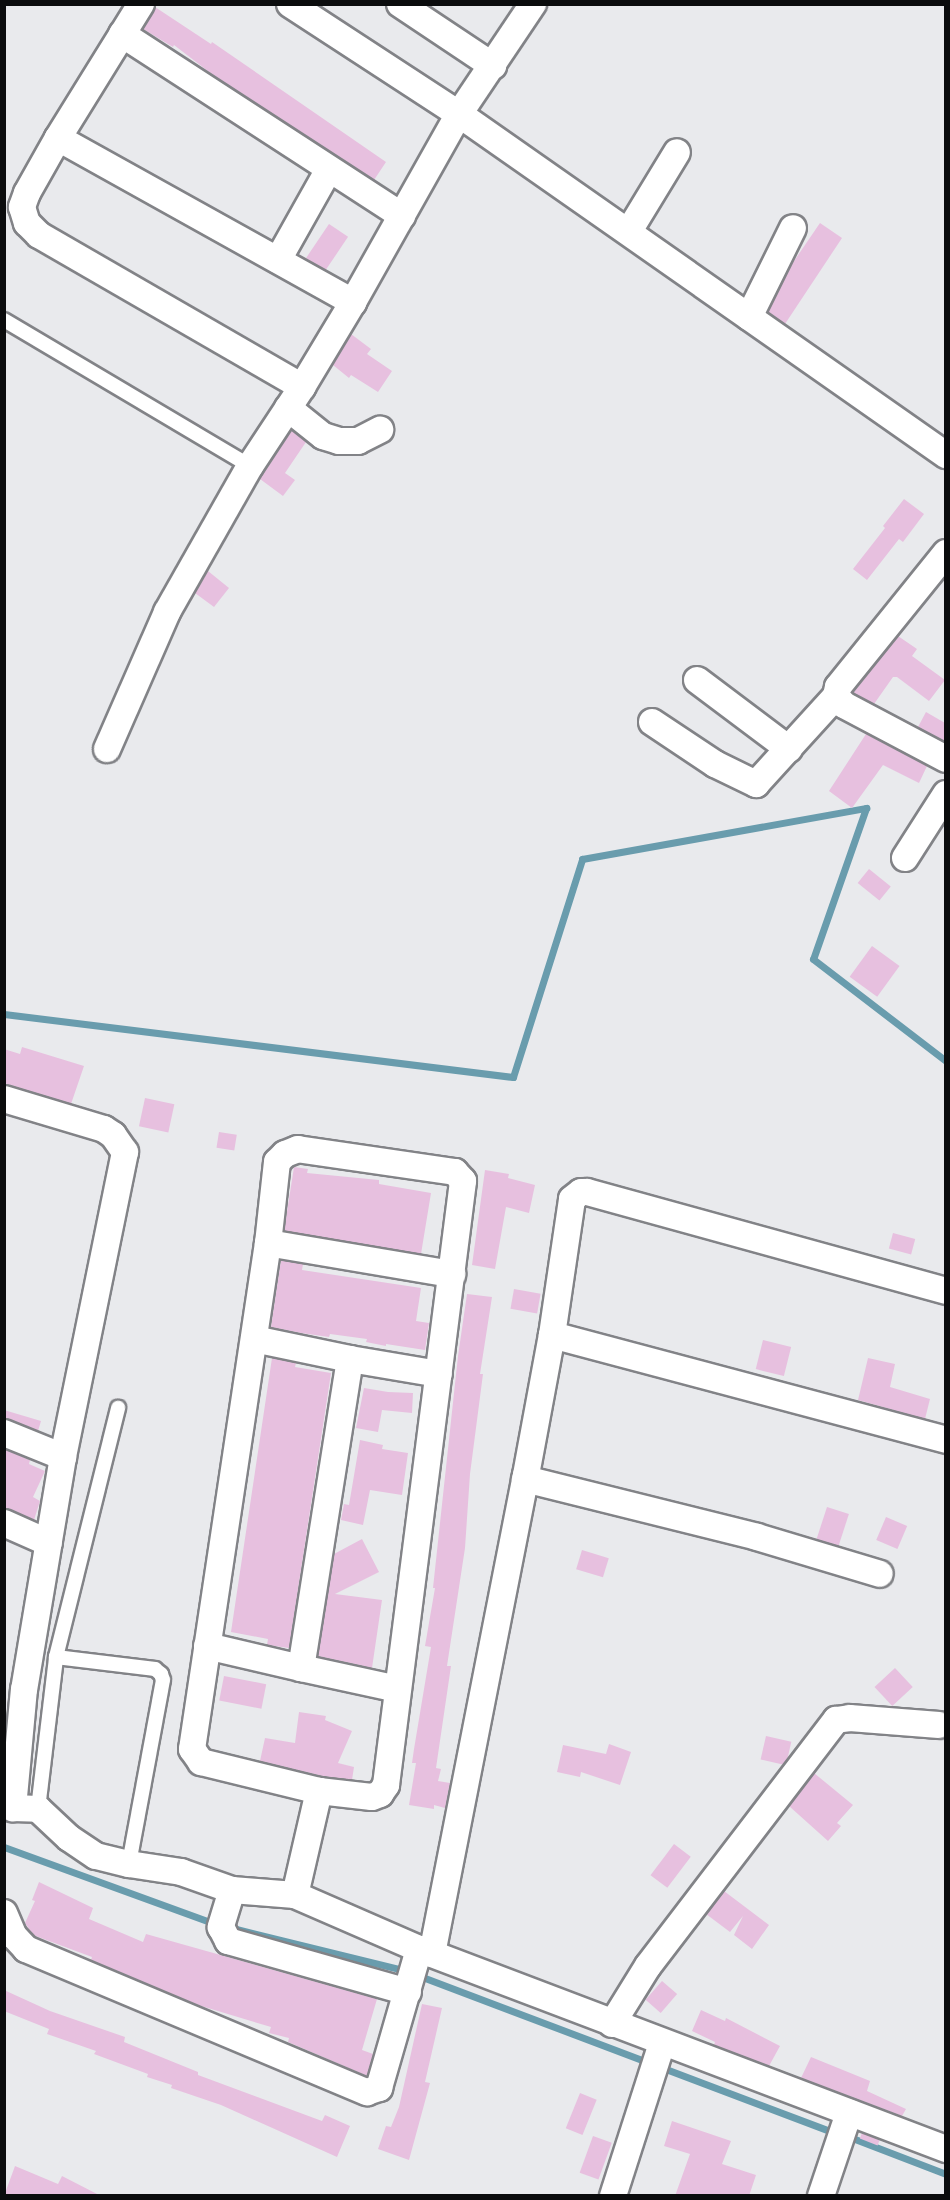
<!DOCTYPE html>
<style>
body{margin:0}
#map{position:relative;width:950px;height:2200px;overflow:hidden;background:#e9eaed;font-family:"Alegreya Sans",sans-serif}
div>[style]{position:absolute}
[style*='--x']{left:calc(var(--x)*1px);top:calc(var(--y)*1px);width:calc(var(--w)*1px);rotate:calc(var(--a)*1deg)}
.stream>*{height:7px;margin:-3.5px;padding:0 3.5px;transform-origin:3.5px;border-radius:3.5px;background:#699cad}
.building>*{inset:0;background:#e7c0df;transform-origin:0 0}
.roads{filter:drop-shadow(2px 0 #828387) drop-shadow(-2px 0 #828387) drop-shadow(0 2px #828387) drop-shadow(0 -2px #828387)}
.lane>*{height:14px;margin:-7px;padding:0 7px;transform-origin:7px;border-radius:7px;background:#fff}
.street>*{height:26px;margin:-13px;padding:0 13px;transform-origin:13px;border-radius:13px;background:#fff}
span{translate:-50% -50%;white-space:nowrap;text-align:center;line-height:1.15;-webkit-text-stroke:4.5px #fff;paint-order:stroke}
.frame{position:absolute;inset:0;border:6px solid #0b0c0d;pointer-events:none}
</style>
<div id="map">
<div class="stream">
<div style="--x:4;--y:1014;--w:513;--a:7.06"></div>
<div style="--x:513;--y:1077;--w:229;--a:-72.4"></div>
<div style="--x:582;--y:859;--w:289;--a:-10.2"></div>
<div style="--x:866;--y:808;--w:160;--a:109.3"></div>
<div style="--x:813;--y:959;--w:168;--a:37.5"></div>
<div style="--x:4;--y:1847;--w:228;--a:20"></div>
<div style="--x:228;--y:1927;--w:184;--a:13.8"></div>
<div style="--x:417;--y:1975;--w:448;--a:20.7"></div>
<div style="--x:847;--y:2136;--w:106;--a:21"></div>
</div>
<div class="building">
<div style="clip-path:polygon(155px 7px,211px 44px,212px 42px,386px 162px,374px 180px,213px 75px,174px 45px,173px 47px,143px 29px)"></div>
<div style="clip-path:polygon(820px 223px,842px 238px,785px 324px,768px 312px,792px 264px)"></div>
<div style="left:329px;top:224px;width:23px;height:41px;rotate:34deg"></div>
<div style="clip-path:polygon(351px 334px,371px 349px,367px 354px,392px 371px,378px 392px,351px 375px,349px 378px,333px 365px)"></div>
<div style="clip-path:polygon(292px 430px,306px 442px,285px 473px,295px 480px,283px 496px,260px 479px)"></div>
<div style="clip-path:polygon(904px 499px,924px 514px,903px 542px,899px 539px,867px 580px,853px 569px,885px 528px,883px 526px)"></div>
<div style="clip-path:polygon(208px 571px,229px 588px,214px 607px,195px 593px)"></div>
<div style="clip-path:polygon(898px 636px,917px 649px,912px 656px,945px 680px,929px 701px,897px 677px,893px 677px,874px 704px,853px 693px)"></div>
<div style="clip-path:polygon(926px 712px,945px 723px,945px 742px,918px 727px)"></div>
<div style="clip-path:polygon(866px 734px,927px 766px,919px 783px,883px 765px,852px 808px,829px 791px)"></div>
<div style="left:869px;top:869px;width:28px;height:18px;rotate:39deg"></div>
<div style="left:872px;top:946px;width:34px;height:38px;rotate:36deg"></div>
<div style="clip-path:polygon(22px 1047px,84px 1066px,71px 1104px,4px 1083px,4px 1049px,20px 1054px)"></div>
<div style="left:145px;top:1098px;width:30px;height:29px;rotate:12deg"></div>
<div style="left:219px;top:1132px;width:18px;height:16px;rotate:9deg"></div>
<div style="clip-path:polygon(294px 1167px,308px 1169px,307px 1173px,379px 1180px,379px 1184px,431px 1193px,421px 1254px,284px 1231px)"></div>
<div style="clip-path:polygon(485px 1170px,509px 1174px,508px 1178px,535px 1185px,529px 1213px,506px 1207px,495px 1269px,472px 1265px)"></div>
<div style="left:893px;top:1233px;width:23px;height:16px;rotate:15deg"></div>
<div style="clip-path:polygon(281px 1260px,303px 1264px,302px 1270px,421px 1288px,416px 1321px,429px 1323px,425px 1350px,386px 1344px,386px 1346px,366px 1342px,367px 1339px,330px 1334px,329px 1337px,301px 1333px,271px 1327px)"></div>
<div style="left:514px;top:1289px;width:27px;height:20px;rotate:10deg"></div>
<div style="clip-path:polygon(467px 1294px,492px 1297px,480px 1374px,483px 1374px,470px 1474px,465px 1548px,447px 1666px,451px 1666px,436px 1768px,441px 1769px,438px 1781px,450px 1783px,445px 1808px,434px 1805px,434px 1809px,409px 1805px,416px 1763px,412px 1763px,414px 1749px,431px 1647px,425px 1646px,435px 1588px,433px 1588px,458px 1356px)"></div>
<div style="left:763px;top:1340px;width:29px;height:30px;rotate:14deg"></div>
<div style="clip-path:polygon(272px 1358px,296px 1363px,295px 1367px,331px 1373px,289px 1648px,267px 1645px,268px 1639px,231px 1632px)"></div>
<div style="clip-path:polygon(868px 1358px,895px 1364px,890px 1387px,930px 1399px,925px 1419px,858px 1400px)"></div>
<div style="clip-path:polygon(364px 1388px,388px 1392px,413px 1393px,412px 1413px,382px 1410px,378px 1432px,356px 1428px)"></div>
<div style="clip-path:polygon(4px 1410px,41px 1421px,38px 1431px,4px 1418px)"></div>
<div style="clip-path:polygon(360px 1440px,383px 1445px,382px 1449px,408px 1453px,402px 1495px,370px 1490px,363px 1525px,341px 1520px,344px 1504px,349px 1505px)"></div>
<div style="clip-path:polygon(4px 1449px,30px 1460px,29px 1464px,45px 1471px,33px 1497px,40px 1501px,34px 1520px,4px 1508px)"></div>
<div style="left:827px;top:1507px;width:23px;height:34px;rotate:18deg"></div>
<div style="left:886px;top:1517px;width:23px;height:25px;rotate:23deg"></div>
<div style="clip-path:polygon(362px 1539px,379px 1572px,335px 1594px,382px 1600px,372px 1668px,318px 1656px,334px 1554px)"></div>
<div style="left:582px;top:1550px;width:28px;height:20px;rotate:17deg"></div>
<div style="left:895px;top:1668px;width:26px;height:28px;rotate:47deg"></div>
<div style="left:224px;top:1676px;width:43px;height:25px;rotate:11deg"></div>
<div style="clip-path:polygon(299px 1712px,326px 1716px,325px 1720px,352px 1731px,338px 1763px,354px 1767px,352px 1780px,322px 1776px,260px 1761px,265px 1738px,295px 1743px)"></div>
<div style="left:766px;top:1736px;width:26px;height:24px;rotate:13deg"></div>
<div style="clip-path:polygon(609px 1744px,631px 1752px,620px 1785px,581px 1772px,580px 1777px,557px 1772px,563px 1745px,606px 1754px)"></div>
<div style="clip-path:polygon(814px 1773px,853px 1805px,837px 1823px,841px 1826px,828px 1841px,789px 1806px)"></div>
<div style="left:674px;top:1844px;width:21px;height:39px;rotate:37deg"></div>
<div style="clip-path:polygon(39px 1882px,93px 1908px,89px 1919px,143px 1942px,146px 1934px,377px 1999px,362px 2050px,373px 2054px,367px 2076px,288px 2042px,289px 2038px,269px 2033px,271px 2027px,198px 2005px,91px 1960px,92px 1957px,33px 1935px,25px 1923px,35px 1901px,32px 1900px)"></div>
<div style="clip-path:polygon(724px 1891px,769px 1925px,752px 1949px,734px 1935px,743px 1916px,730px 1932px,706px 1914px)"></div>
<div style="left:662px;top:1981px;width:20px;height:25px;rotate:41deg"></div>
<div style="clip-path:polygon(4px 1990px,50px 2011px,125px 2037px,124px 2042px,198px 2072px,198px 2075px,322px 2121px,325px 2115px,350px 2126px,337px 2157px,221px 2105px,171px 2088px,172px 2085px,147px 2077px,148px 2074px,94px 2054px,96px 2051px,47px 2034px,49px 2029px,4px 2011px)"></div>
<div style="clip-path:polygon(422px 2004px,442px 2008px,425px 2082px,430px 2083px,409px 2160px,378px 2149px,386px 2126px,391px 2127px,399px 2107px)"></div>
<div style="clip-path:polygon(701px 2010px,725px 2021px,726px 2018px,780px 2046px,769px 2066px,714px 2045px,715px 2042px,692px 2031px)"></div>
<div style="clip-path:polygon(811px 2057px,870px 2081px,867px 2091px,906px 2109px,902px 2116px,801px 2078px)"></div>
<div style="left:580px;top:2093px;width:18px;height:38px;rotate:22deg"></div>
<div style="clip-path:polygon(672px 2121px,731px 2141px,722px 2164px,756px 2175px,749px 2196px,675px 2196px,690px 2154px,664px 2146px)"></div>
<div style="left:862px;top:2133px;width:19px;height:6px;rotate:21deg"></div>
<div style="left:593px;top:2136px;width:20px;height:39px;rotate:20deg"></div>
<div style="clip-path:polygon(15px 2166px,58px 2184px,62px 2176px,101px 2196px,4px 2196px)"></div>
</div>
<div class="roads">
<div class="lane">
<div style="--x:4;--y:320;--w:286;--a:30.7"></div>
<div style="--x:56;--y:1657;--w:100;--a:6.9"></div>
<div style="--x:155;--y:1669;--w:8;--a:40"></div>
<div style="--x:161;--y:1674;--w:6;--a:72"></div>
<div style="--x:163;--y:1680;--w:187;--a:100.5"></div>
<div style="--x:38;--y:1809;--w:153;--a:-83.2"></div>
<div style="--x:56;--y:1657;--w:257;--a:-76"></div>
</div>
<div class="street">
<div style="--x:141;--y:4;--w:158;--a:121.8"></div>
<div style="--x:58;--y:138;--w:63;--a:119.4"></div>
<div style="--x:27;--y:193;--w:15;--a:110"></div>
<div style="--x:22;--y:207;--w:17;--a:73"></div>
<div style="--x:27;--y:223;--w:17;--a:45"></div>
<div style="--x:39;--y:235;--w:304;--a:30"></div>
<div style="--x:290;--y:4;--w:202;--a:33.1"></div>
<div style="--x:459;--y:114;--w:595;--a:35"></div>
<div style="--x:400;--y:4;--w:112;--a:33.7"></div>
<div style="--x:122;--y:34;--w:334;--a:33"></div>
<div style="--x:58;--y:138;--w:338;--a:29.1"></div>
<div style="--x:629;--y:231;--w:92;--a:-58.7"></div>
<div style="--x:278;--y:260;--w:104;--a:-60.7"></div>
<div style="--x:749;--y:317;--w:99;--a:-63.7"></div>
<div style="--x:288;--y:408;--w:45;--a:38.7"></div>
<div style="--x:323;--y:436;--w:17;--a:17"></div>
<div style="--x:339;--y:441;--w:19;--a:0"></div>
<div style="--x:358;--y:441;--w:25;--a:-27"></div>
<div style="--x:946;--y:553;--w:172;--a:128.9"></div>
<div style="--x:838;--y:687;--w:9;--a:103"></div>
<div style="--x:836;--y:696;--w:12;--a:48"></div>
<div style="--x:844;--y:705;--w:115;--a:27.9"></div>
<div style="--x:697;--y:680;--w:115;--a:36.9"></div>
<div style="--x:652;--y:722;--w:76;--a:33.7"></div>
<div style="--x:715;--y:764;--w:46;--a:26"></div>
<div style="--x:756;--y:784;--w:119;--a:-47.7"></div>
<div style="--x:107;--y:749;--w:150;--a:-66.3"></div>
<div style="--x:167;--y:612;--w:168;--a:-60.4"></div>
<div style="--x:250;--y:466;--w:95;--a:-56.6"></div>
<div style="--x:302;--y:387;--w:99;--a:-59"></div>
<div style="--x:353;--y:302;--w:216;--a:-60.6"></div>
<div style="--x:459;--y:114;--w:133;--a:-56.1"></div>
<div style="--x:905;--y:858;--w:76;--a:-57.4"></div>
<div style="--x:4;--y:1099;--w:104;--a:16.7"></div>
<div style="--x:104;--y:1129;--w:11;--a:34"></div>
<div style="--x:113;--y:1135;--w:21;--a:55"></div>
<div style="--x:125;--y:1152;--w:311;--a:101.5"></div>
<div style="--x:63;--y:1457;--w:235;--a:99.5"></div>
<div style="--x:24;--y:1689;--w:120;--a:95.3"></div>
<div style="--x:13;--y:1808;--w:25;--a:2"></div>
<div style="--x:38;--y:1809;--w:42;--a:43.1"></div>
<div style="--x:69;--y:1838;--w:32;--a:34"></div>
<div style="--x:96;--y:1856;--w:34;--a:14"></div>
<div style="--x:129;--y:1864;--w:53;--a:8.7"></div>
<div style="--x:181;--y:1872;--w:54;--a:19.4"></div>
<div style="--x:232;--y:1890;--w:63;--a:4.5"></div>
<div style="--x:295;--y:1895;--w:135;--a:23.5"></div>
<div style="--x:419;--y:1949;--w:564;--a:20.78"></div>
<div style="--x:268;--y:1243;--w:187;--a:9.6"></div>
<div style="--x:552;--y:1335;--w:408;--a:14.9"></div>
<div style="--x:254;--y:1339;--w:98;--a:11.8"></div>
<div style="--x:350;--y:1359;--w:90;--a:9.6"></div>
<div style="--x:350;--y:1359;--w:313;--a:99"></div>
<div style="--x:301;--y:1668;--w:99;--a:12.2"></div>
<div style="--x:4;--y:1433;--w:64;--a:22.1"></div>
<div style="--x:525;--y:1479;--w:239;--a:14"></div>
<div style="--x:757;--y:1537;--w:128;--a:16.7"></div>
<div style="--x:4;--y:1523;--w:49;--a:24"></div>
<div style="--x:207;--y:1646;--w:97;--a:13.2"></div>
<div style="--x:232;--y:1890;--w:39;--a:107"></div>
<div style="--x:221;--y:1927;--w:16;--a:63"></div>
<div style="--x:228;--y:1941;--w:187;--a:15.8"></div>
<div style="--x:295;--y:1895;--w:107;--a:-77"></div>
<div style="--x:319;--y:1791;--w:53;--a:6.5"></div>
<div style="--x:372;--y:1797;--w:9;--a:-21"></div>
<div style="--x:380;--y:1794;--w:11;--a:-56"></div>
<div style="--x:386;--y:1785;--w:609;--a:-82.73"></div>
<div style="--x:463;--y:1181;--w:12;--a:-132"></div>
<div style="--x:455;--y:1172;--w:159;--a:-171.7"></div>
<div style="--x:298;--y:1149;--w:14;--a:159"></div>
<div style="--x:285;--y:1154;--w:11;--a:135"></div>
<div style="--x:277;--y:1162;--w:81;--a:96.3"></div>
<div style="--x:268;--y:1243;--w:512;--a:98.54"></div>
<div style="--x:192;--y:1749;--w:16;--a:55"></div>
<div style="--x:201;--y:1762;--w:122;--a:13.8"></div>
<div style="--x:4;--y:1913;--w:25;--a:67"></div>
<div style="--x:14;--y:1936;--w:18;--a:47"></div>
<div style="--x:26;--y:1949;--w:370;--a:22.8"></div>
<div style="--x:367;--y:2092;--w:13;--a:-18"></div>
<div style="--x:379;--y:2088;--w:145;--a:-73.9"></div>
<div style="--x:432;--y:1954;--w:488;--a:-78.9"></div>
<div style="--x:526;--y:1475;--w:142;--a:-79.5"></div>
<div style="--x:552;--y:1335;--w:137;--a:-81.6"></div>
<div style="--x:572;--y:1199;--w:11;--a:-38"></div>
<div style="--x:581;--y:1192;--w:6;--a:0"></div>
<div style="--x:587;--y:1192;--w:372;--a:15.4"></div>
<div style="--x:612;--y:2024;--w:68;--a:-58.2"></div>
<div style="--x:648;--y:1966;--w:310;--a:-52.6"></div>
<div style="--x:836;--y:1720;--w:14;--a:-8"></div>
<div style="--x:850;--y:1718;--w:89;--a:4.5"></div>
<div style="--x:613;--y:2196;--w:161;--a:-72.2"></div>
<div style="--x:821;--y:2196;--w:88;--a:-71.4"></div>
</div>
</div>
<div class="frame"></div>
</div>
